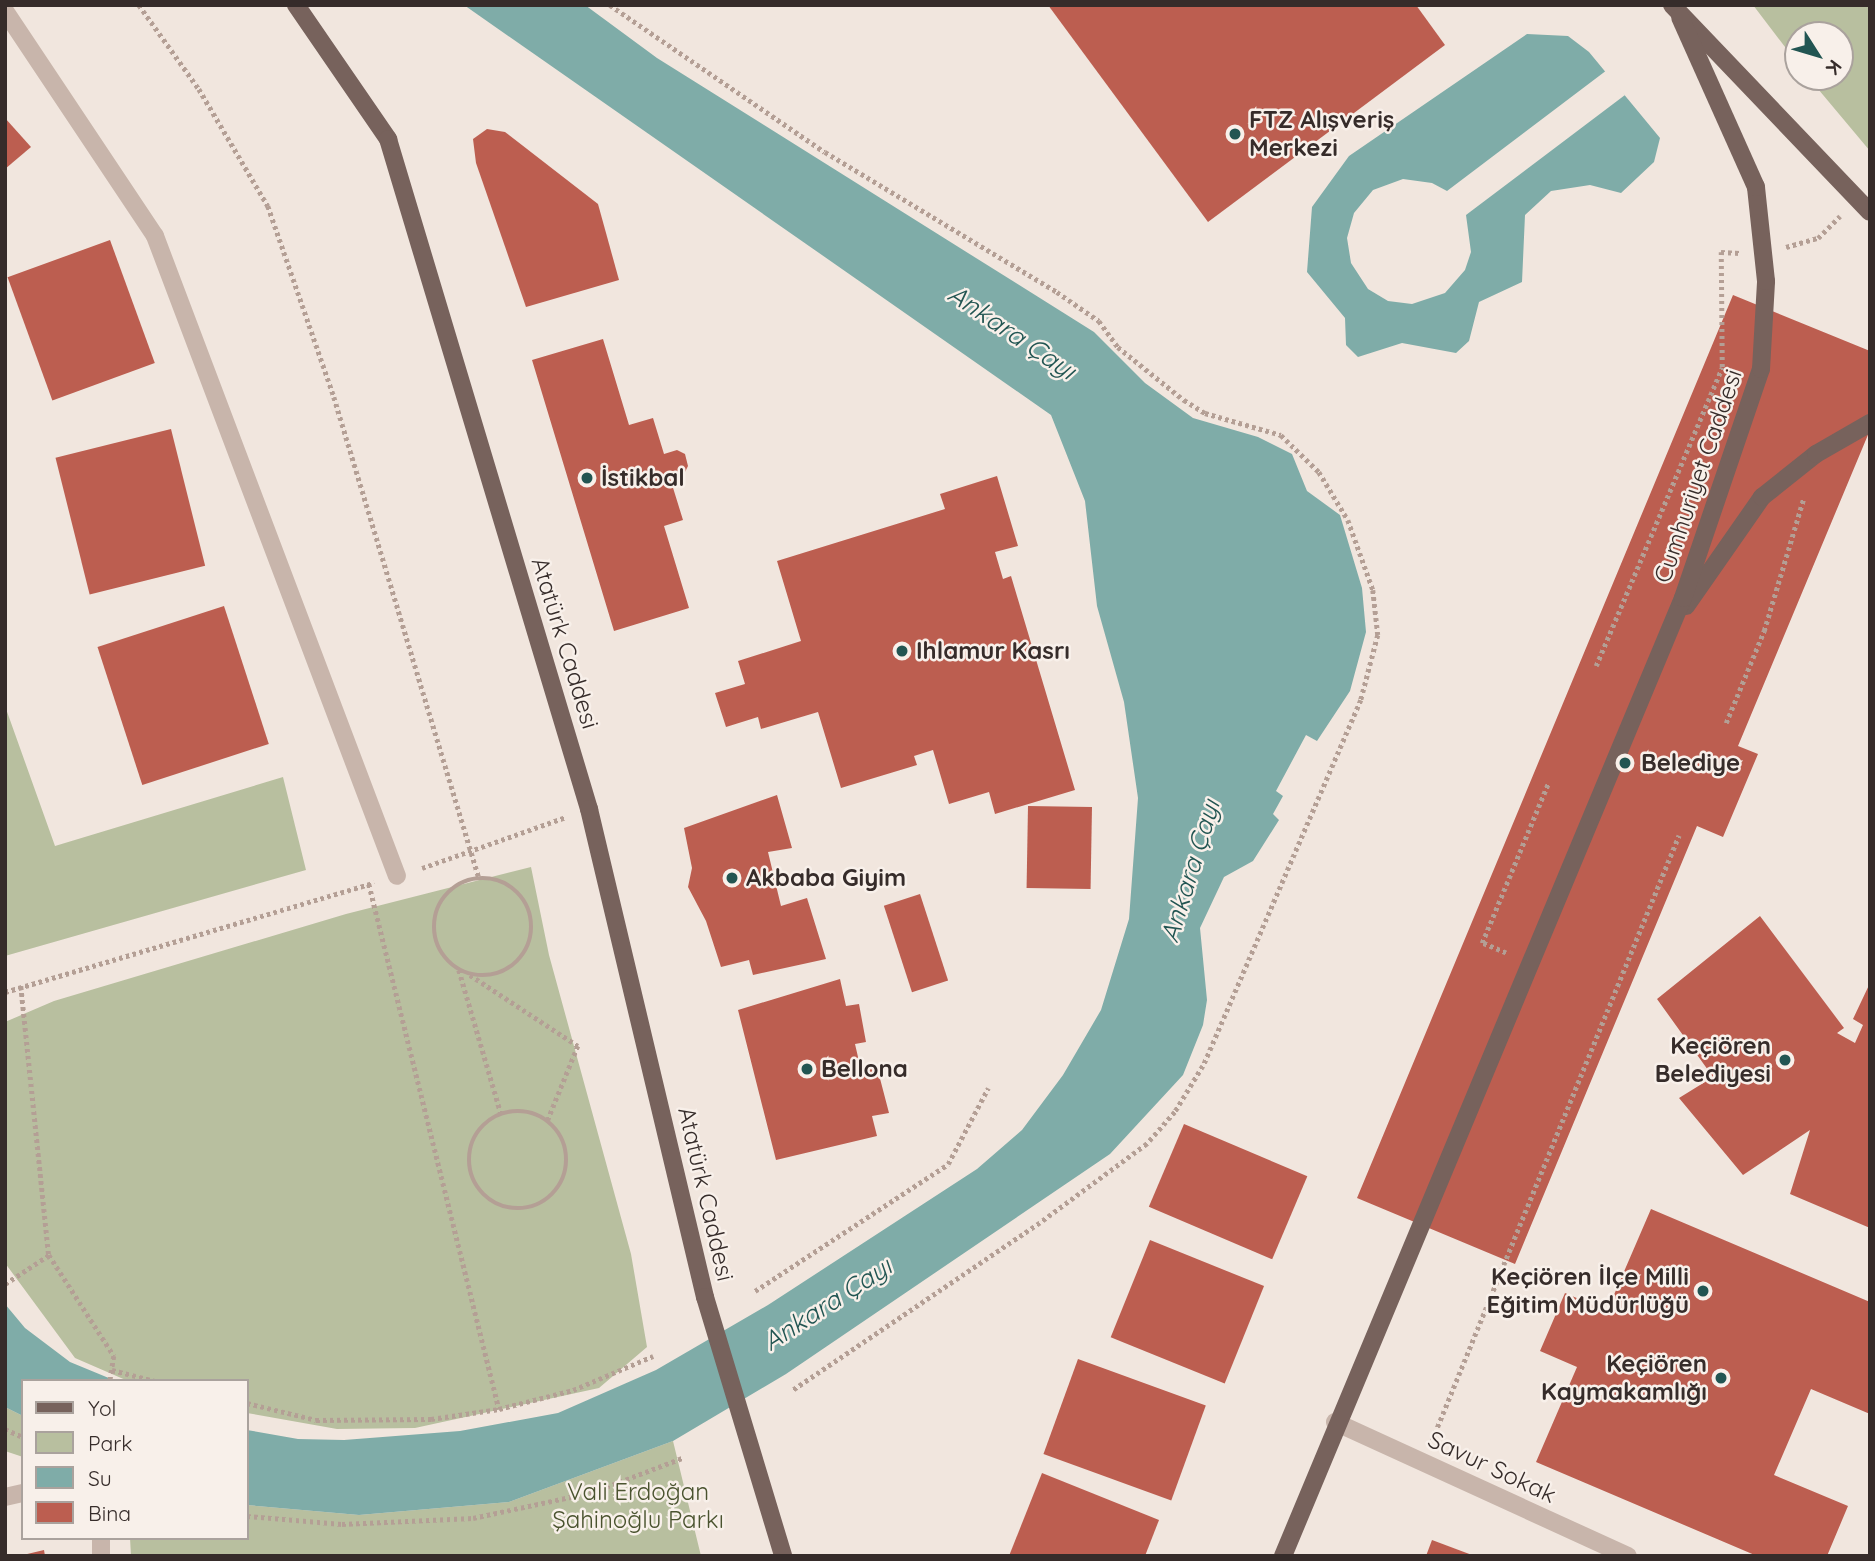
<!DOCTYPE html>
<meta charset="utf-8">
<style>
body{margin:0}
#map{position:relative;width:1875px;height:1561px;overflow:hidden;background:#f1e6de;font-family:Quicksand,sans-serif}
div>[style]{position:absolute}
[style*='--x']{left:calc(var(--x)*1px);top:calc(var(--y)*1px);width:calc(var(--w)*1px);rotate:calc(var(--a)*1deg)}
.green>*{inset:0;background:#b8bf9f}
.water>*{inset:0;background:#7faca8}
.pier>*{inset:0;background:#f1e6de}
.building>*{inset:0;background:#bc5e50;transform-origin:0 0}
.path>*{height:4.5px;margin-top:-2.25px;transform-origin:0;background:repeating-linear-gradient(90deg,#b49f95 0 3.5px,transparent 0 7px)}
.path>.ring{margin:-2.25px;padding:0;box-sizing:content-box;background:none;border:4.5px solid #b49f95;border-radius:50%}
.street>*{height:18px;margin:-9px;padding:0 9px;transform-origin:9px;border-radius:9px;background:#c8b5ab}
.primary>*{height:18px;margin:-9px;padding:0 9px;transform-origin:9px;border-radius:9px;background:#77625c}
.dots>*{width:19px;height:19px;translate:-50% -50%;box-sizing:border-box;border:4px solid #f8f0ea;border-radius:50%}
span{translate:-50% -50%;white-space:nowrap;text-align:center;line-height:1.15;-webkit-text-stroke:5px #f8f0ea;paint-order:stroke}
.poi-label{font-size:24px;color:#362c2a;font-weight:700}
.left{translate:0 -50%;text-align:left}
.right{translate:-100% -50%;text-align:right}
.street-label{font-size:24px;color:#362c2a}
.park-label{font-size:24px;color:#4a532f}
.water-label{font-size:26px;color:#225552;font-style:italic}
.frame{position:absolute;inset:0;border:7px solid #362c2a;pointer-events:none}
.legend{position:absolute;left:21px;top:1379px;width:228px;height:161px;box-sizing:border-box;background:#f8f0ea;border:2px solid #aaa29d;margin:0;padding:9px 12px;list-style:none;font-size:21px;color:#362c2a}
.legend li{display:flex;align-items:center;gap:14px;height:35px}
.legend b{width:35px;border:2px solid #aaa29d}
.north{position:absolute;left:1784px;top:21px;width:70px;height:70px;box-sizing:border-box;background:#f8f0ea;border:2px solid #aaa29d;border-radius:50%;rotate:127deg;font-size:19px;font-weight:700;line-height:28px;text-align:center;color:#362c2a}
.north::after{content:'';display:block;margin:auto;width:24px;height:32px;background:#225552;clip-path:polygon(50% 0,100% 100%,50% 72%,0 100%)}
</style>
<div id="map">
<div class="green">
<div style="clip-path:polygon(1753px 5px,1870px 5px,1870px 151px,1808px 77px,1840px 77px,1840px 35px,1798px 35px,1798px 64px)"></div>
<div style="clip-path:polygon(5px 706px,55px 846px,283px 777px,306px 870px,5px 956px)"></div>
<div style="clip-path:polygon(531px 867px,549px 955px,631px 1254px,647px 1347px,599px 1388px,415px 1428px,337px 1429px,247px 1413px,247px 1381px,128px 1381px,75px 1358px,5px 1263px,5px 1022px,54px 1001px,346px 914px)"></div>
<div style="clip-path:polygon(5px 1407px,23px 1416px,23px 1457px,5px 1451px)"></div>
<div style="clip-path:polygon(673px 1441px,701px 1556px,131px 1556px,130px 1538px,247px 1538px,247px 1505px,359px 1515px,509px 1502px)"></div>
</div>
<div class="water">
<div style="clip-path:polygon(464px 5px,585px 5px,657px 58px,1094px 332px,1145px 383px,1193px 418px,1258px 437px,1292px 454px,1307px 491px,1340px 515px,1362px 588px,1366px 632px,1350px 691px,1317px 741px,1306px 735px,1276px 791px,1283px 796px,1273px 814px,1279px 820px,1253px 861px,1224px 877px,1200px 928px,1207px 1000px,1203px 1025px,1183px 1075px,1110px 1154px,786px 1374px,673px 1441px,509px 1502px,359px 1515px,247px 1505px,247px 1430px,298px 1439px,344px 1440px,460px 1431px,558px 1413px,656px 1370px,768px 1305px,977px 1169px,1022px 1130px,1063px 1075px,1101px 1010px,1129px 919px,1138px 798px,1124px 702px,1097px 606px,1085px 501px,1051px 415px)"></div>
<div style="clip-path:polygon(1527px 34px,1568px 36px,1589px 52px,1660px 138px,1654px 162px,1621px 193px,1590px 185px,1551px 191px,1525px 215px,1522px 282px,1479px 302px,1469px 341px,1456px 353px,1402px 343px,1358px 357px,1346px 345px,1345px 318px,1307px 272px,1312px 207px,1349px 156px)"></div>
<div style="clip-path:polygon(5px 1304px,25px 1328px,70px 1362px,116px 1381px,23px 1381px,23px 1416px,5px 1407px)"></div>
</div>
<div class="pier">
<div style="clip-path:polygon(1607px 70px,1625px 95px,1466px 215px,1471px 252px,1465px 270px,1445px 293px,1412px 304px,1388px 301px,1368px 289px,1351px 263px,1347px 238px,1354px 213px,1373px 190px,1403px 179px,1432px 183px,1447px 191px)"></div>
</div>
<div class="building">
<div style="clip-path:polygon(1048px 5px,1416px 5px,1445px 45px,1208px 222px)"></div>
<div style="clip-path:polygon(5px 118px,31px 147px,5px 169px)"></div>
<div style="clip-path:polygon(487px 129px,505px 132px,598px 204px,619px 280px,526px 307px,476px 163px,473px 139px)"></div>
<div style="left:110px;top:240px;width:131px;height:109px;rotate:70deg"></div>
<div style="clip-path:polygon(1733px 295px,1870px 351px,1870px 430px,1738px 746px,1758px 754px,1723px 837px,1697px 826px,1515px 1264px,1357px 1198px)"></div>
<div style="clip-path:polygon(603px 339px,629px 425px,653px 418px,664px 454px,677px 450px,685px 454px,688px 466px,684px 474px,670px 478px,683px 520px,664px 526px,689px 608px,614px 631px,532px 360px)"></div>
<div style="left:171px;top:429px;width:141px;height:119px;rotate:76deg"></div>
<div style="clip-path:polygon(997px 476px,1018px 546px,995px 552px,1003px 579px,1011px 576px,1075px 790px,995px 814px,989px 792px,949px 804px,933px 750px,914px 756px,917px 765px,841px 788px,818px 712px,761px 729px,758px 717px,726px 727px,715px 693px,745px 684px,738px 661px,801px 641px,777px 561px,945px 509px,940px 494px)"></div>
<div style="left:224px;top:606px;width:145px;height:133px;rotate:72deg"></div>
<div style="clip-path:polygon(777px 795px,792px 848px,768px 852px,781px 906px,807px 898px,826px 959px,753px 975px,749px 960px,721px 967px,706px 921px,688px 887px,692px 868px,684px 828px)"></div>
<div style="left:1028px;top:806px;width:64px;height:82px;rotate:1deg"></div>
<div style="left:920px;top:894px;width:91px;height:38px;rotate:72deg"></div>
<div style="clip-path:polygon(1760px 916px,1844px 1028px,1837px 1033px,1855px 1043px,1863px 1025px,1853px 1019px,1870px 983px,1870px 1228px,1790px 1194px,1810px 1130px,1743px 1175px,1679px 1098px,1713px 1077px,1657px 999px)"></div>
<div style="clip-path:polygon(840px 979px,846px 1006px,859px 1004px,866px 1042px,855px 1044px,861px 1070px,877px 1067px,889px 1113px,872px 1116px,877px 1136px,776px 1160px,738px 1010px)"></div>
<div style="left:1184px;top:1124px;width:134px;height:90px;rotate:23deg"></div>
<div style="clip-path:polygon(1651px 1209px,1870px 1302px,1870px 1414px,1811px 1389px,1774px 1475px,1848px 1506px,1827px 1556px,1757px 1556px,1536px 1462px,1577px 1367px,1540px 1351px,1565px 1293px,1607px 1311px)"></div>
<div style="left:1150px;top:1240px;width:123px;height:105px;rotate:22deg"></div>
<div style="left:1078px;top:1359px;width:136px;height:101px;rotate:20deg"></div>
<div style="clip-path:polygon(1042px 1473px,1159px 1520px,1145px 1556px,1009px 1556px)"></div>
<div style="clip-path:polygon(1432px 1540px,1472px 1555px,1472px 1556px,1426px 1556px)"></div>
<div style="clip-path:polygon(44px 1550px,45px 1556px,23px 1556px,23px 1555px)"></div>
</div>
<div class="path">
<div style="--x:139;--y:5;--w:103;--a:54.5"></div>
<div style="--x:199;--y:89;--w:136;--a:59.5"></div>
<div style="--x:268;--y:206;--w:202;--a:70.9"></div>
<div style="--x:334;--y:397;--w:502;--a:73.22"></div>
<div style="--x:610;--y:5;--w:260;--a:34.4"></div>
<div style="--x:825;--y:152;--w:271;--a:31.1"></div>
<div style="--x:1057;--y:292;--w:51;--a:34.6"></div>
<div style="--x:1099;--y:321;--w:32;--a:54"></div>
<div style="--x:1118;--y:347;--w:85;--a:38.8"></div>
<div style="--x:1184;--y:400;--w:25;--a:32"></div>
<div style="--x:1205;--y:413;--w:79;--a:16.1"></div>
<div style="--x:1281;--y:435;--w:53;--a:44.2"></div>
<div style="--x:1319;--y:472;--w:56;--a:58.9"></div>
<div style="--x:1348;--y:520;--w:74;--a:70.3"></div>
<div style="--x:1373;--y:590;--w:45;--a:83.7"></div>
<div style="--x:1378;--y:635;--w:67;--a:104.7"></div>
<div style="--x:1361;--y:700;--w:399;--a:113.3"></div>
<div style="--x:1203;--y:1066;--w:54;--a:121.3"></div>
<div style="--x:1175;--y:1112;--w:43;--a:131.2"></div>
<div style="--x:1147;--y:1144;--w:133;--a:143.6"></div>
<div style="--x:1040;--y:1223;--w:298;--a:145.9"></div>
<div style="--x:1786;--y:247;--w:33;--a:-16"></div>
<div style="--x:1818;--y:238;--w:31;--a:-45"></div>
<div style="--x:1596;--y:666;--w:324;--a:-67.1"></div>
<div style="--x:1722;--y:367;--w:115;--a:-90.5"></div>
<div style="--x:1721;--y:252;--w:19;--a:3"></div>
<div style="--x:1726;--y:723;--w:100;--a:-67.6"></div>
<div style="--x:1764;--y:631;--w:137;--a:-73.4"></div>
<div style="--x:422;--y:868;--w:153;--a:-19.5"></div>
<div class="ring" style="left:434px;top:878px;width:93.5px;height:93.5px"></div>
<div style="--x:369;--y:884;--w:541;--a:76.09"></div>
<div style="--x:1506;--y:953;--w:26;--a:-157"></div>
<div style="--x:1482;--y:943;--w:172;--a:-67.5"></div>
<div style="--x:459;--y:970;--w:150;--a:73.7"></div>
<div style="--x:470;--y:975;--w:129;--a:33.3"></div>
<div style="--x:578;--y:1046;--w:80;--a:112.1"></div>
<div style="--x:21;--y:986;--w:270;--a:84.1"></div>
<div style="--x:49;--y:1255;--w:120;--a:57.2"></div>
<div style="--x:114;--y:1356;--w:25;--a:99"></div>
<div style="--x:5;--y:992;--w:385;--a:-16.5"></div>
<div class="ring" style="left:469px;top:1111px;width:93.5px;height:93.5px"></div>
<div style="--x:5;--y:1284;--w:53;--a:-33.4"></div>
<div style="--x:755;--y:1291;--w:231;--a:-33.3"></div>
<div style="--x:948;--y:1164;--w:86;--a:-62.2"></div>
<div style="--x:112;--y:1370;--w:44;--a:14.3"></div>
<div style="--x:247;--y:1403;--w:71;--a:13.8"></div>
<div style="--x:316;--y:1420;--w:115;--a:-0.5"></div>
<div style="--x:431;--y:1419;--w:69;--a:-8.4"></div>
<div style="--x:499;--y:1409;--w:76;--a:-14.4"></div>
<div style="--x:573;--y:1390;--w:87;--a:-23"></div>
<div style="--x:5;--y:1429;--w:20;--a:24"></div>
<div style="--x:1432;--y:1440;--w:653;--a:-67.79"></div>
<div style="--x:247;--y:1516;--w:95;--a:4.8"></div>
<div style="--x:342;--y:1524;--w:131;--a:-2.6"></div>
<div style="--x:473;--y:1518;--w:123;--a:-12.2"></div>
<div style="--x:593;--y:1492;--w:95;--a:-20.9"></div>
</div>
<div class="street">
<div style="--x:5;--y:11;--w:270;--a:56.3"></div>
<div style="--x:155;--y:236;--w:684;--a:69.29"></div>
<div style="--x:1335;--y:1422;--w:322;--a:24.6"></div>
<div style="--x:5;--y:1497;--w:18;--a:-13"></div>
<div style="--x:101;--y:1538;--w:18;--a:90"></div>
</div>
<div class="primary">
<div style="--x:296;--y:5;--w:163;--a:55.5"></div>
<div style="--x:388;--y:139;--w:700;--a:73.3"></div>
<div style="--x:589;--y:809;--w:502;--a:76.63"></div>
<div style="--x:705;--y:1297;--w:270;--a:73.2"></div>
<div style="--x:1672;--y:5;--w:286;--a:46.3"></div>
<div style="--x:1686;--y:606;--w:133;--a:-55.1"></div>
<div style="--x:1762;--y:497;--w:69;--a:-38.5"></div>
<div style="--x:1816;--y:454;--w:62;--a:-29.9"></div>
<div style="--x:1283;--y:1556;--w:1038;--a:-67.34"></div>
<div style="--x:1683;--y:598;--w:242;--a:-71.2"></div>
<div style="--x:1761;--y:369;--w:88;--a:-86.7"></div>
<div style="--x:1766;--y:281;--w:95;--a:-96.1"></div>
<div style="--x:1756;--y:187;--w:186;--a:-114.1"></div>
</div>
<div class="dots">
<div style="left:1235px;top:134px;background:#225552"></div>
<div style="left:587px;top:478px;background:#225552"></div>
<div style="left:902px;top:651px;background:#225552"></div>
<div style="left:1625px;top:763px;background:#225552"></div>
<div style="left:732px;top:878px;background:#225552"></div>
<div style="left:1785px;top:1060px;background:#225552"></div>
<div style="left:807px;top:1069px;background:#225552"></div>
<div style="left:1703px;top:1291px;background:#225552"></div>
<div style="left:1721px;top:1378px;background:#225552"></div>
</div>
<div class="poi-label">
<span class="left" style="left:1249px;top:134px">FTZ Alışveriş<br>Merkezi</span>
<span class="left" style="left:601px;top:478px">İstikbal</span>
<span class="left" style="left:916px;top:651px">Ihlamur Kasrı</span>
<span class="left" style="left:1641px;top:763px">Belediye</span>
<span class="left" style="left:746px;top:878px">Akbaba Giyim</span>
<span class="right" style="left:1771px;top:1060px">Keçiören<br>Belediyesi</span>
<span class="left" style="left:821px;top:1069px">Bellona</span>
<span class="right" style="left:1689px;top:1291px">Keçiören İlçe Milli<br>Eğitim Müdürlüğü</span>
<span class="right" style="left:1707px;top:1378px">Keçiören<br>Kaymakamlığı</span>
</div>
<div class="street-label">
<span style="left:1698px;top:476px;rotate:-71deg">Cumhuriyet Caddesi</span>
<span style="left:565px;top:643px;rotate:73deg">Atatürk Caddesi</span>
<span style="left:706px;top:1194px;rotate:77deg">Atatürk Caddesi</span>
<span style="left:1492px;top:1467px;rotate:25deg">Savur Sokak</span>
</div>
<div class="park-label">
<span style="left:638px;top:1506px">Vali Erdoğan<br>Şahinoğlu Parkı</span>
</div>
<div class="water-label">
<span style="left:1012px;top:332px;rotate:34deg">Ankara Çayı</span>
<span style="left:1190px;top:871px;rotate:-73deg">Ankara Çayı</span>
<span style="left:827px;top:1304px;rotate:-33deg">Ankara Çayı</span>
</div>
<div class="frame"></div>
<ul class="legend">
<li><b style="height:9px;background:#77625c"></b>Yol</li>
<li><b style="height:19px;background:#b8bf9f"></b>Park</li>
<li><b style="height:19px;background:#7faca8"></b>Su</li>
<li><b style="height:19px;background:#bc5e50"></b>Bina</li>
</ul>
<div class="north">K</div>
</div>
